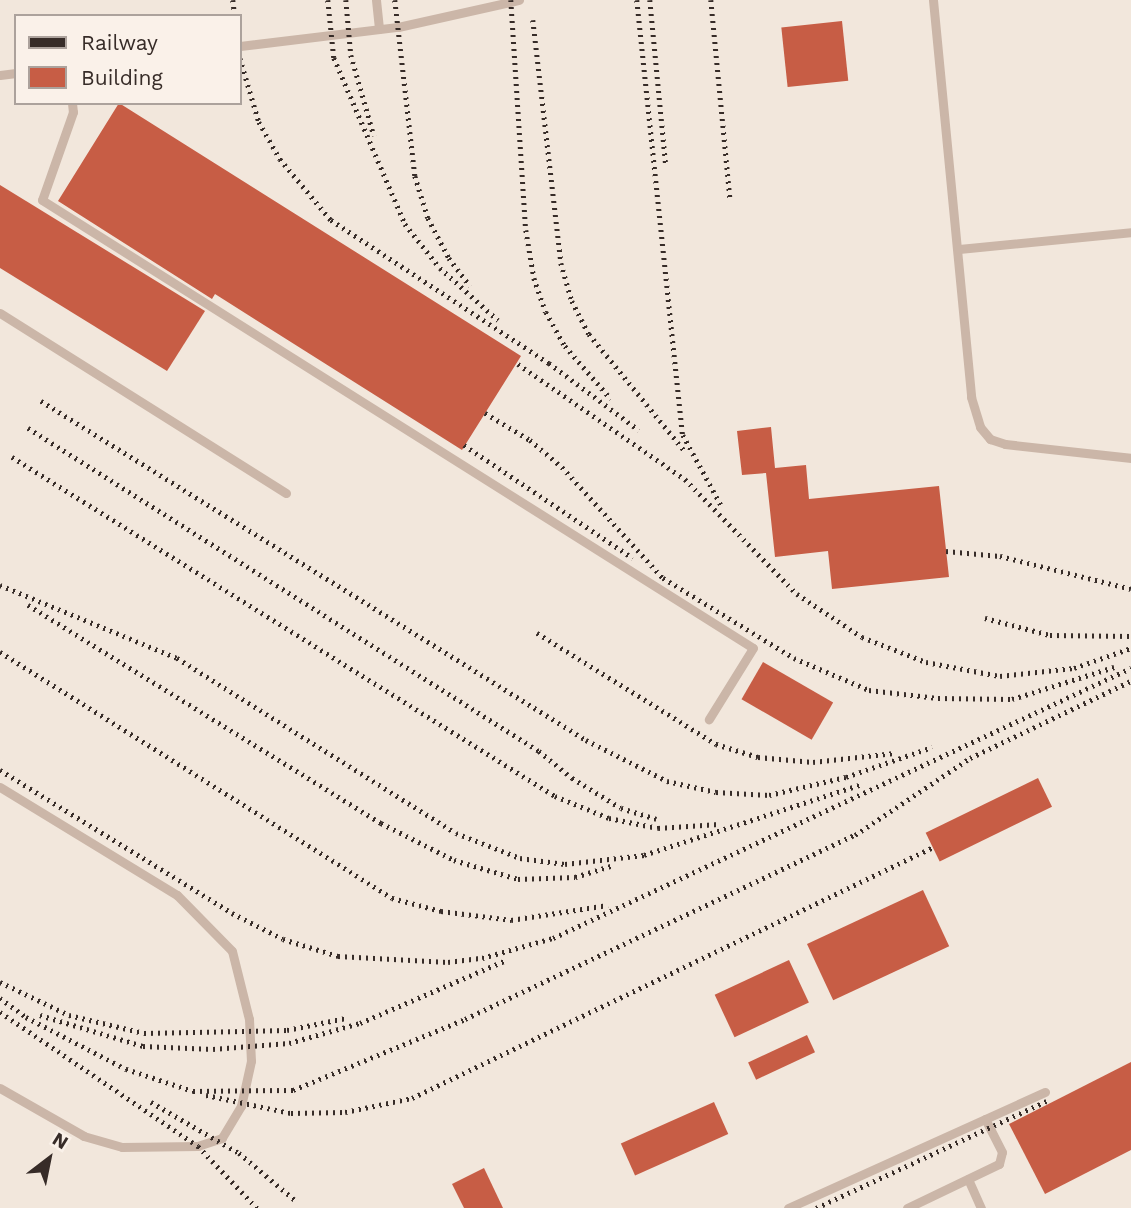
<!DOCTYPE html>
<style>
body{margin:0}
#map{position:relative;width:1131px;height:1208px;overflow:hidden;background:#f2e7dc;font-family:"Work Sans",sans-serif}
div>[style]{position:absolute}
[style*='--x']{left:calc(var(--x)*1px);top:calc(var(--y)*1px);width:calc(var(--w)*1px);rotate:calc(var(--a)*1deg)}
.building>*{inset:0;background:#c75d45;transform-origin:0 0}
.service>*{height:9px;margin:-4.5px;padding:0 4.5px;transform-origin:4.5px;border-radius:4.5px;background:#cbb6a8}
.rail>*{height:4.5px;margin-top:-2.25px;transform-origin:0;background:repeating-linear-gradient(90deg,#372c28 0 2px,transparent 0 7px)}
span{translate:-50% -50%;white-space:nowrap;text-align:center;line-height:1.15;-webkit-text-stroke:7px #faf1e9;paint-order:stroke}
.legend{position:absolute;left:14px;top:14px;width:228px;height:91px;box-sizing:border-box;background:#faf1e9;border:2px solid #aca29c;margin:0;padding:9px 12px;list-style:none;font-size:21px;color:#372c28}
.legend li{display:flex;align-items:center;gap:14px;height:35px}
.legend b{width:35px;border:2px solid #aca29c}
.north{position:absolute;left:14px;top:1124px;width:70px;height:70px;-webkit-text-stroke:5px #faf1e9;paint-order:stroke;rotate:32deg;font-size:19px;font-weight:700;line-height:28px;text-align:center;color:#372c28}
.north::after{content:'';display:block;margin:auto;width:24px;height:32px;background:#372c28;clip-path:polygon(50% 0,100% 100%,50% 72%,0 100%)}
</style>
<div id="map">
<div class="building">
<div style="left:842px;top:21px;width:60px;height:61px;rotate:84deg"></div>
<div style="clip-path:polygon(119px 103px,521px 356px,462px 450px,215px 294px,212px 299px,58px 201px)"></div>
<div style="clip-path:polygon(0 185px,205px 311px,167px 371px,0 268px)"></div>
<div style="clip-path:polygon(771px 427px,775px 468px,806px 465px,809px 499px,939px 486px,949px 577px,832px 589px,828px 551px,775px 557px,766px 473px,742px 475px,737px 431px)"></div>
<div style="left:763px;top:662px;width:81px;height:43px;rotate:30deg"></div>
<div style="left:1038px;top:778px;width:32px;height:125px;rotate:64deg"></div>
<div style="left:923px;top:890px;width:62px;height:128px;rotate:65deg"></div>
<div style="left:789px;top:960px;width:47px;height:82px;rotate:65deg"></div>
<div style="left:807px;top:1035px;width:19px;height:65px;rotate:65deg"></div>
<div style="clip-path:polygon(1131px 1062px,1131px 1150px,1045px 1194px,1009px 1124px)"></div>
<div style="left:714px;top:1102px;width:35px;height:102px;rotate:66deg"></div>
<div style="clip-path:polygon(484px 1168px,503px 1208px,464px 1208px,452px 1184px)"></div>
</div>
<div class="service">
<div style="--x:376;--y:0;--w:29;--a:84"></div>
<div style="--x:933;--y:0;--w:399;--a:84.5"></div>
<div style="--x:971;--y:397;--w:31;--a:73"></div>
<div style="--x:980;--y:427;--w:16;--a:50"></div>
<div style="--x:990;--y:439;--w:16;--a:18"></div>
<div style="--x:1005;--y:444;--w:127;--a:6.3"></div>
<div style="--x:240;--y:46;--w:159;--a:-6.9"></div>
<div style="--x:398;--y:27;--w:124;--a:-12.6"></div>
<div style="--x:0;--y:75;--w:16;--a:-7"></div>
<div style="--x:72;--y:103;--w:9;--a:84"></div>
<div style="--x:73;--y:112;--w:93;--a:109.4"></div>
<div style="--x:42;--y:200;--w:840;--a:32.21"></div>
<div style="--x:753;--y:648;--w:84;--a:121.8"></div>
<div style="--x:959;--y:249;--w:173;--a:-5.6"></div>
<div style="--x:0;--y:313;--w:338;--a:32.2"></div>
<div style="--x:0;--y:787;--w:207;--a:31.4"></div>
<div style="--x:177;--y:895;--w:78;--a:45.5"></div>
<div style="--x:232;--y:951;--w:70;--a:76"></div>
<div style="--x:249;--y:1019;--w:42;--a:87.3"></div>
<div style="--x:251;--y:1061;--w:46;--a:102.5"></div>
<div style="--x:241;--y:1106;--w:37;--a:121"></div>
<div style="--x:222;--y:1138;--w:25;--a:162"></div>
<div style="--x:198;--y:1146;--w:76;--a:179.2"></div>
<div style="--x:122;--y:1147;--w:40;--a:-164"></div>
<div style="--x:84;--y:1136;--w:97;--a:-150.3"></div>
<div style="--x:968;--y:1179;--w:32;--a:66"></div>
<div style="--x:788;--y:1208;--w:282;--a:-24.3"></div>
<div style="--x:907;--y:1208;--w:102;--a:-25.6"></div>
<div style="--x:999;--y:1164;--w:12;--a:-76"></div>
<div style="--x:1002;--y:1152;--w:37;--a:-117"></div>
</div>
<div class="rail">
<div style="--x:233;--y:0;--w:16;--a:83"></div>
<div style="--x:328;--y:0;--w:58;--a:84.1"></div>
<div style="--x:334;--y:58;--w:181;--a:66.8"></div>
<div style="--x:405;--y:224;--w:56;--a:51.5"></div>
<div style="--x:440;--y:268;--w:78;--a:41.9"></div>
<div style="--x:346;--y:0;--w:55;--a:84.8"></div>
<div style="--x:351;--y:55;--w:84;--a:74.1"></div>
<div style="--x:395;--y:0;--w:177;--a:83.5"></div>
<div style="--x:415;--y:176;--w:44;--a:72.8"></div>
<div style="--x:428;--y:218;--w:45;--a:62.3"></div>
<div style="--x:449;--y:258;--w:35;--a:53"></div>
<div style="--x:511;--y:0;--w:230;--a:86.3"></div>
<div style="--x:526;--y:230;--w:49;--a:80.5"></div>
<div style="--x:534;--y:278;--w:36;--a:71"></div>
<div style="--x:546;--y:312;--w:39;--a:61"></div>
<div style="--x:565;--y:346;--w:70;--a:49"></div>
<div style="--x:637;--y:0;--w:437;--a:84"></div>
<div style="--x:683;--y:435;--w:80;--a:61.5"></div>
<div style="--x:650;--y:0;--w:166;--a:84.5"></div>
<div style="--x:711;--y:0;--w:199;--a:84.5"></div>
<div style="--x:533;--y:20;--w:245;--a:83.4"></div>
<div style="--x:561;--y:263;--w:40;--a:74"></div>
<div style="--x:572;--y:301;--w:37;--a:63"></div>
<div style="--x:589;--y:334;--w:150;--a:50.7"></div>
<div style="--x:240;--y:58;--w:67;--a:73.5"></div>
<div style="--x:259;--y:122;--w:43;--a:60.4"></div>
<div style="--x:280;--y:159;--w:80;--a:50.1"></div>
<div style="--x:331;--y:220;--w:261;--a:33.3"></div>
<div style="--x:549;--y:363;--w:112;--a:36.7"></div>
<div style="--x:518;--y:364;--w:203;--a:34.6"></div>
<div style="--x:685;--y:479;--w:161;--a:45.8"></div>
<div style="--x:797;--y:594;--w:78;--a:33.5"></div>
<div style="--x:862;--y:637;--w:69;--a:21.3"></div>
<div style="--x:926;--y:662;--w:75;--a:10.7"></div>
<div style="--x:1000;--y:676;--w:74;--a:-6.2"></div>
<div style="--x:1074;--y:668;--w:60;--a:-19.3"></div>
<div style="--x:41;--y:401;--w:642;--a:31.88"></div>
<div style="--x:586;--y:740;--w:91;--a:26.8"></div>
<div style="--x:667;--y:781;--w:50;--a:12.7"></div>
<div style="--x:716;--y:792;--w:53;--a:3.2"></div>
<div style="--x:769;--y:795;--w:79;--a:-13.2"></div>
<div style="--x:846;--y:777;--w:91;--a:-19.2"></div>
<div style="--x:485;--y:413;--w:52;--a:31"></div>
<div style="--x:530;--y:440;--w:42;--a:40.2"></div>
<div style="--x:562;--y:467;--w:150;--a:47.7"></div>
<div style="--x:663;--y:578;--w:153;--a:31.4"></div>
<div style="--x:794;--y:658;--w:82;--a:23.1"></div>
<div style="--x:869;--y:690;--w:69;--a:6.6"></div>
<div style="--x:938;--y:698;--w:74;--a:0.8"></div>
<div style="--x:1012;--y:699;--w:107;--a:-17.4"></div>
<div style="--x:28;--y:428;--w:605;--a:32.3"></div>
<div style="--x:539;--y:751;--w:43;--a:39.3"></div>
<div style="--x:572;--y:778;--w:57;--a:31.5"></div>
<div style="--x:621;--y:808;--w:37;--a:17"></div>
<div style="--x:464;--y:445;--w:203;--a:33.8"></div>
<div style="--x:12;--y:457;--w:640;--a:31.98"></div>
<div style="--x:555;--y:796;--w:58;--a:22.2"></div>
<div style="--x:609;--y:818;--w:50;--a:11.5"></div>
<div style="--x:658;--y:828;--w:61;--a:-3.8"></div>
<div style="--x:946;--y:551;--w:54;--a:5.3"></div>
<div style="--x:1000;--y:556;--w:135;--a:14.1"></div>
<div style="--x:0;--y:585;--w:191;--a:22.4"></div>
<div style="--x:177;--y:658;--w:329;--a:32.1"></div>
<div style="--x:456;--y:833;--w:69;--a:21.3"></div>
<div style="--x:520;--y:858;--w:45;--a:7.6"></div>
<div style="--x:565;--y:864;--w:80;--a:-6.5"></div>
<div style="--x:644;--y:855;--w:229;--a:-18"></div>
<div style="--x:28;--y:605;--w:415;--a:31.7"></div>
<div style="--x:381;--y:823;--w:82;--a:26.9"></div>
<div style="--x:454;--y:860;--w:67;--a:16.5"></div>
<div style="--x:518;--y:879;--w:57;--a:-2"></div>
<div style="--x:575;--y:877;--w:41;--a:-17.1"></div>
<div style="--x:985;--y:618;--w:67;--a:14.7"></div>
<div style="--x:1050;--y:635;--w:81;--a:0.7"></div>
<div style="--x:537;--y:633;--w:211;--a:31.8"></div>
<div style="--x:716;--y:744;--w:44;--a:17.2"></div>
<div style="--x:758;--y:757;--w:55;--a:5.2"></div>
<div style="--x:813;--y:762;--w:82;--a:-6.3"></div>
<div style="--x:0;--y:652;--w:463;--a:32.1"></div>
<div style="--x:392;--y:898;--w:51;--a:14.9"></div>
<div style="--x:441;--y:911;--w:71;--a:7.3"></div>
<div style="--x:511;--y:920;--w:98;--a:-8.8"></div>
<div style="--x:0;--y:770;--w:273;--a:31.6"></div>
<div style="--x:232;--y:913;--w:57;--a:27"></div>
<div style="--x:283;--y:939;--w:58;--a:17.2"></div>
<div style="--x:338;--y:956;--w:110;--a:3.1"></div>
<div style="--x:448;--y:962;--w:34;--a:-7"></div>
<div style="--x:482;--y:958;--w:74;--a:-15.7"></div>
<div style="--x:553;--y:938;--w:638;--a:-25.04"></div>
<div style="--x:0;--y:982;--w:76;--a:25.6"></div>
<div style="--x:69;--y:1015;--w:77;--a:13.5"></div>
<div style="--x:144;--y:1033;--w:143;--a:-1.2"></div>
<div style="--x:287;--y:1030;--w:60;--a:-11.5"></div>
<div style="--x:0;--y:998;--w:32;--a:36"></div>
<div style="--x:26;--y:1017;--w:113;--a:27.5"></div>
<div style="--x:126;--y:1069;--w:71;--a:18.2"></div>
<div style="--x:193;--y:1091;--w:100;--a:-0.6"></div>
<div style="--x:293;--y:1090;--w:186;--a:-22.4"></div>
<div style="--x:465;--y:1019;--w:431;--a:-25.3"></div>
<div style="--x:855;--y:835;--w:138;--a:-33.8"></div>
<div style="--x:970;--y:758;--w:178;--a:-25.6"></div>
<div style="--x:0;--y:1012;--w:239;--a:34.1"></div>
<div style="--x:198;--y:1146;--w:86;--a:46.4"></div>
<div style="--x:40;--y:1015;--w:108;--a:16.8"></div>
<div style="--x:143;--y:1046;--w:70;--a:2.5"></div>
<div style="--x:213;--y:1049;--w:76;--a:-4.5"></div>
<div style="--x:289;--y:1043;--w:74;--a:-15.7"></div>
<div style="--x:360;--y:1023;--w:159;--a:-23.3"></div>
<div style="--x:206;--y:1095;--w:87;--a:12"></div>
<div style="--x:291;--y:1113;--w:54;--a:-1.1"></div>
<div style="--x:345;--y:1112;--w:68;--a:-11.8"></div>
<div style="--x:412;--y:1098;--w:578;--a:-25.72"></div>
<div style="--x:151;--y:1102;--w:102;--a:30.1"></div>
<div style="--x:239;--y:1153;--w:73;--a:40"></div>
<div style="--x:816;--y:1208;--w:254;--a:-24.9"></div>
</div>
<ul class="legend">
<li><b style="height:9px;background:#372c28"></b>Railway</li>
<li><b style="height:19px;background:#c75d45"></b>Building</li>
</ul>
<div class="north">N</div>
</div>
